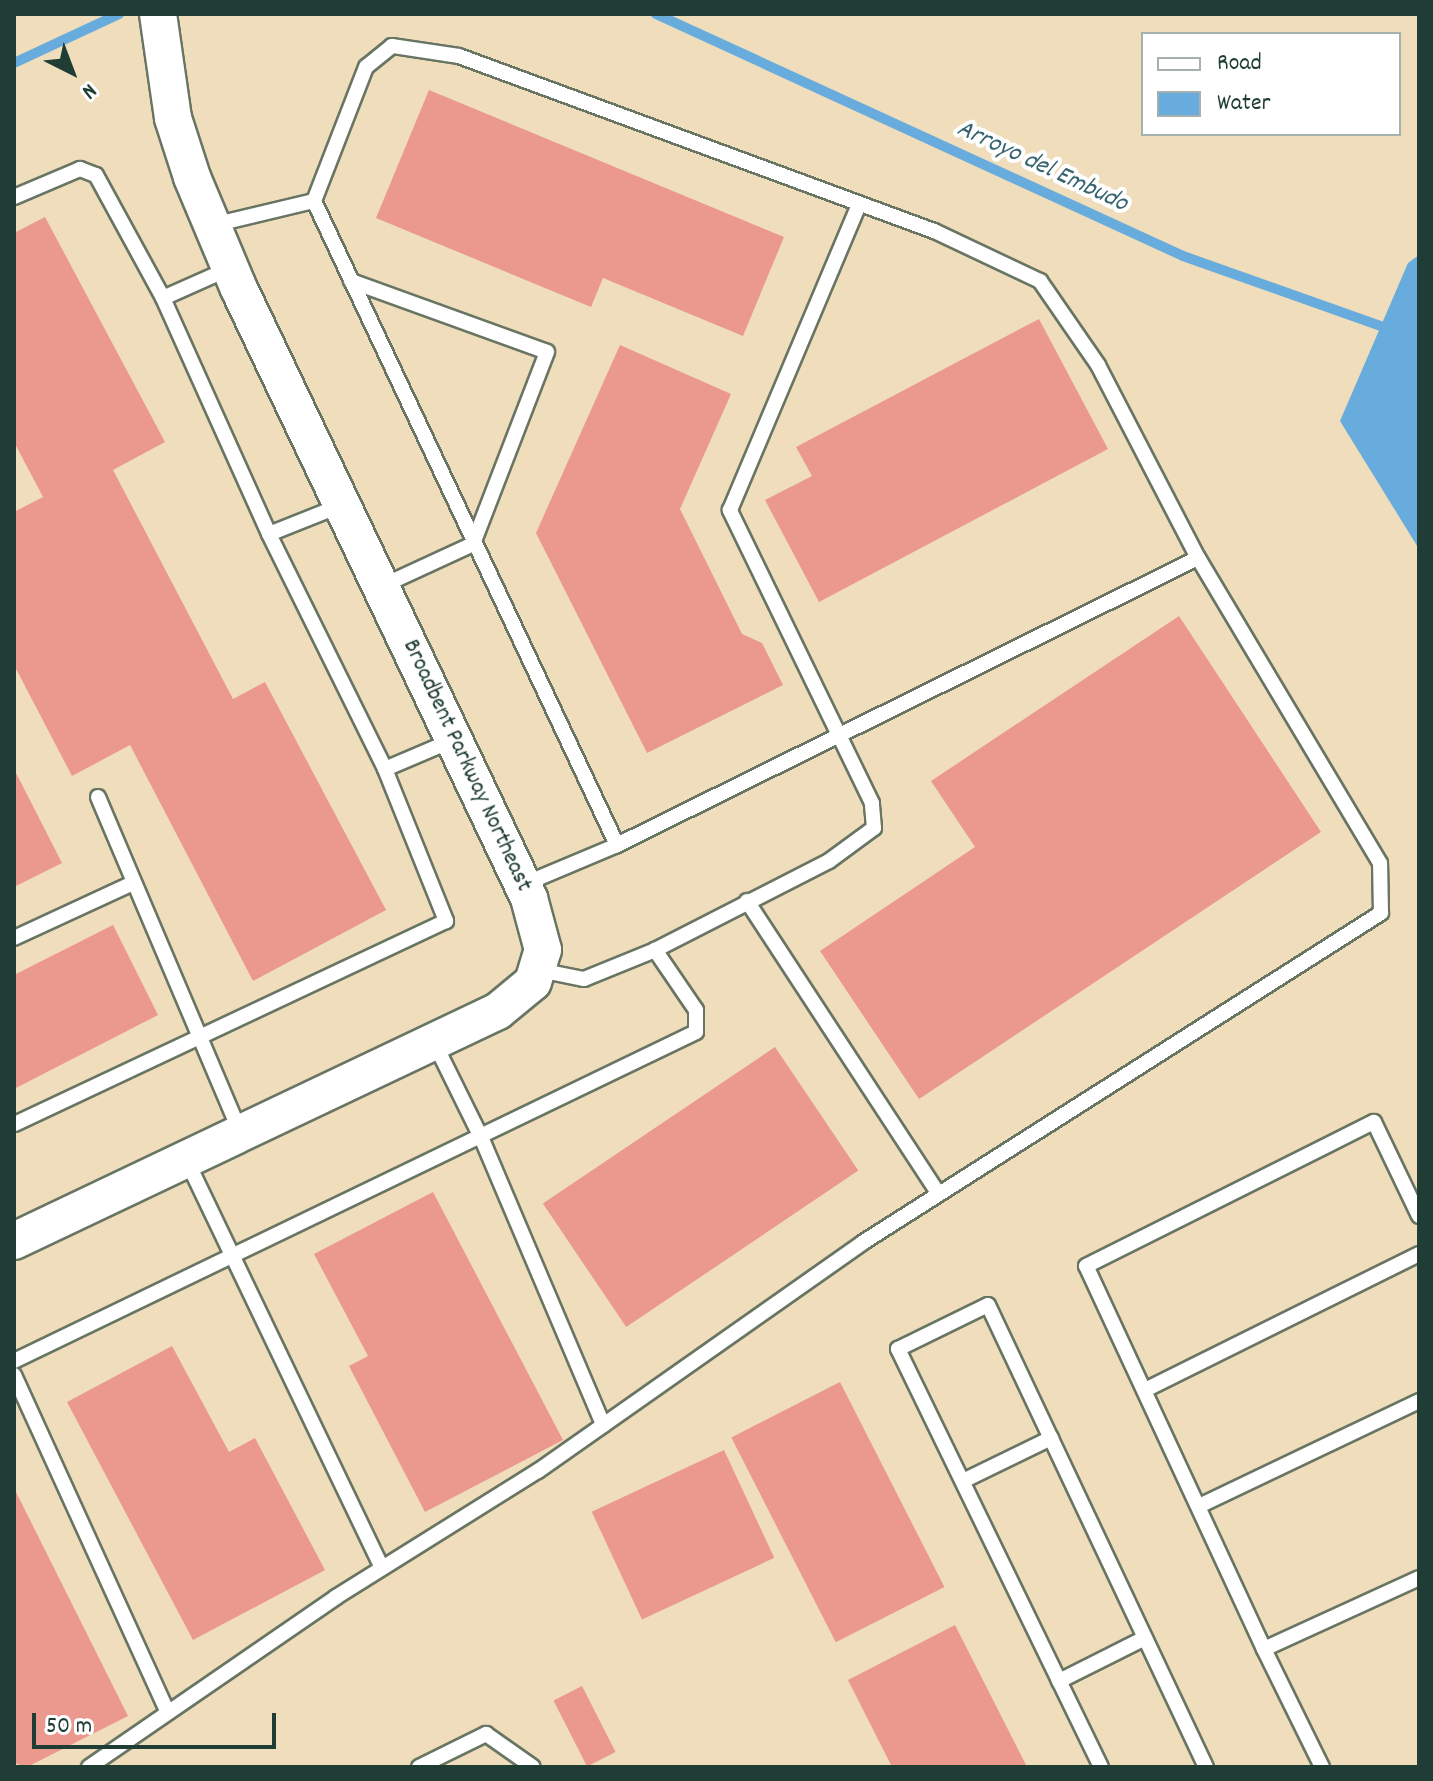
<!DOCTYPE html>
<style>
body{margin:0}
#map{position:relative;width:1433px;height:1781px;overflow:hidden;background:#efddbb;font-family:Dekko,sans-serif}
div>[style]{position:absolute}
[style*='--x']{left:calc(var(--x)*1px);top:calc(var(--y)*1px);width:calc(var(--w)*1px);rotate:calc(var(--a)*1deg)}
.water>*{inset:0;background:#67acdd}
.stream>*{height:10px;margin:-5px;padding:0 5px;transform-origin:5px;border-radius:5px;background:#67acdd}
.building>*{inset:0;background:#eb998f;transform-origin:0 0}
.roads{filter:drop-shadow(2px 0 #687563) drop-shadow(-2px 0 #687563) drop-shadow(0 2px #687563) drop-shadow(0 -2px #687563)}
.service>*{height:14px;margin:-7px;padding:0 7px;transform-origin:7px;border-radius:7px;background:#fff}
.tertiary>*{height:36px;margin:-18px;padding:0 18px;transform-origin:18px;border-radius:18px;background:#fff}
span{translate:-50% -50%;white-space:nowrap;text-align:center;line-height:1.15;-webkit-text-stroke:8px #fff;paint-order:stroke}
.street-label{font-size:24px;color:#1f3d34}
.water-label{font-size:26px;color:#38646f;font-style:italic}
.frame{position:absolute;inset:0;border:16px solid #1f3d34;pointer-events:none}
.legend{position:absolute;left:1141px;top:32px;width:260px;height:104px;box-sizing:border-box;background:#fff;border:2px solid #a5b1ae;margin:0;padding:10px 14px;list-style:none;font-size:24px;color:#1f3d34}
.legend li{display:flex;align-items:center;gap:16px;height:40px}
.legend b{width:40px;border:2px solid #a5b1ae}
.north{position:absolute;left:32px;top:32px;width:80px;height:80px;-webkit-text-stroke:6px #fff;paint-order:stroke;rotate:138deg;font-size:22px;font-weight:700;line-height:32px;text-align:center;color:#1f3d34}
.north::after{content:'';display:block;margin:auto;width:28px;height:36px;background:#1f3d34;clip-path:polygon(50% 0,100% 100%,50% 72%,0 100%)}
.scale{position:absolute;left:32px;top:1713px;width:244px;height:36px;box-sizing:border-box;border:4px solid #1f3d34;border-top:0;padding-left:10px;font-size:24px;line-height:28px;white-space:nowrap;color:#1f3d34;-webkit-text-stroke:6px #fff;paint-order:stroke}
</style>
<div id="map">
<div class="water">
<div style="clip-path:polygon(1419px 255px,1419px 549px,1340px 421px,1408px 263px)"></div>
</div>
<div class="stream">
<div style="--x:656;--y:14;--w:580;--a:24.66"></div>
<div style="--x:1183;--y:256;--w:222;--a:19.5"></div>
<div style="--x:14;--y:63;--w:116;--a:-25"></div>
</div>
<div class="building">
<div style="clip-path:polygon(429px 90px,784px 237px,743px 336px,603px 278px,591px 307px,376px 218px)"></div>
<div style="clip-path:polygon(45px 217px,165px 442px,113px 470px,233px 699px,265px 682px,386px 910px,253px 981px,130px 745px,72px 776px,14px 665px,14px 512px,43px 497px,14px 442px,14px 233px)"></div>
<div style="clip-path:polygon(1039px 319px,1108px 449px,819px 602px,765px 500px,812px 476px,796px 447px)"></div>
<div style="clip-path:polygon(620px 345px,731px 394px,680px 509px,742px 634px,762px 643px,783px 685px,647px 753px,536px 533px)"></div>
<div style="clip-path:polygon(1179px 616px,1321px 832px,919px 1099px,820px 951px,975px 847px,931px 781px)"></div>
<div style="clip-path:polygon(14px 769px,62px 863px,14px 887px)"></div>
<div style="clip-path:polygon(113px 925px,158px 1015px,14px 1089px,14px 975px)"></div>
<div style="left:775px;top:1047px;width:149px;height:280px;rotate:56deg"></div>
<div style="clip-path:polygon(433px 1192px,563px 1440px,425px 1512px,349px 1366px,368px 1356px,314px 1254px)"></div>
<div style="clip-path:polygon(172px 1346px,229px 1452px,255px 1438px,325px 1570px,193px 1640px,67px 1402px)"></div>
<div style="left:840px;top:1382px;width:230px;height:122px;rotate:63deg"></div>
<div style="left:724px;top:1450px;width:119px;height:146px;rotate:65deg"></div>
<div style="clip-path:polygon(14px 1488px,128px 1716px,27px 1767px,14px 1763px)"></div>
<div style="clip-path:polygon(955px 1625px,1027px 1767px,892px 1767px,848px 1680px)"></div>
<div style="left:582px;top:1686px;width:74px;height:32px;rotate:63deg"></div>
</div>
<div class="roads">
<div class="service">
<div style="--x:14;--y:197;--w:72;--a:-23"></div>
<div style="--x:80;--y:169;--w:17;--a:21"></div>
<div style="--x:96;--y:175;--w:140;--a:61.4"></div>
<div style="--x:163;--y:298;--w:259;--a:65.8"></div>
<div style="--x:269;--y:534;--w:262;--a:63.7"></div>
<div style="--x:385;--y:769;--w:164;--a:68.1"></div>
<div style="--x:446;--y:921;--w:477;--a:154.8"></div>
<div style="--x:213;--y:225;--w:104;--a:-13.4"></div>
<div style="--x:351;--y:281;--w:208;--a:19.9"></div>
<div style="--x:547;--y:352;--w:206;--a:111.1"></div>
<div style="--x:473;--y:544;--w:100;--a:155.2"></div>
<div style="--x:163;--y:298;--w:71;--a:-24"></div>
<div style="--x:269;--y:534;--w:79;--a:-21.7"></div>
<div style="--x:385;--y:769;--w:74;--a:-23.1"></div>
<div style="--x:98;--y:797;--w:363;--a:67"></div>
<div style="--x:522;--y:885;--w:103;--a:-22.8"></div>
<div style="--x:617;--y:845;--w:648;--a:-26.29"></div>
<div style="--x:1198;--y:558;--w:217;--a:-117.4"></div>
<div style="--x:1098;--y:365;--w:102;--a:-124.6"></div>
<div style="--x:1040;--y:281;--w:117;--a:-154.7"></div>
<div style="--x:934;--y:231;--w:506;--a:-159.78"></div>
<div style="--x:459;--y:56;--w:68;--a:-171.5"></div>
<div style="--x:392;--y:46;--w:33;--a:141"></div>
<div style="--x:366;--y:67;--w:144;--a:111.2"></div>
<div style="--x:314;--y:201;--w:712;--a:64.8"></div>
<div style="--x:747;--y:901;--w:350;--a:56.8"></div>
<div style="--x:14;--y:938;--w:129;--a:-24.8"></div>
<div style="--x:539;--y:970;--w:46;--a:11.3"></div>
<div style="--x:584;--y:979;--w:77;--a:-22.2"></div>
<div style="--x:655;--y:950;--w:195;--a:-27.1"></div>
<div style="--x:829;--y:861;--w:56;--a:-36.3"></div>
<div style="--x:874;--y:828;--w:25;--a:-95"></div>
<div style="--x:872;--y:803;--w:326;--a:-115.9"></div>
<div style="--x:730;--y:510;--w:331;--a:-67.1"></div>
<div style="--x:434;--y:1042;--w:106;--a:63.7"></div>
<div style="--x:481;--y:1137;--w:313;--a:67"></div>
<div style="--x:187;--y:1161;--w:451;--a:64.4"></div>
<div style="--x:14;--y:1361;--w:757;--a:-25.75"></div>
<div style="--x:696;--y:1032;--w:22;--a:-90"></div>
<div style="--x:696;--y:1010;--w:73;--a:-124.3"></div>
<div style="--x:14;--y:1375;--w:369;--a:65.5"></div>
<div style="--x:1145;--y:1390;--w:306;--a:-26.4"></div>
<div style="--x:963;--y:1481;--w:98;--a:-26"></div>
<div style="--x:1199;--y:1506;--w:244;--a:-25.5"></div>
<div style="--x:1264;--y:1649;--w:422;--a:-114.9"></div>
<div style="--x:1086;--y:1266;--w:322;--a:-26.6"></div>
<div style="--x:1374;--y:1122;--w:104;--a:64.4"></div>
<div style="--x:1059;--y:1681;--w:96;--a:-26.6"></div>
<div style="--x:89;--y:1767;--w:300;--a:-34.5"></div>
<div style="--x:336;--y:1597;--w:238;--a:-32"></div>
<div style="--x:538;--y:1471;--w:396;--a:-35.1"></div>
<div style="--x:862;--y:1243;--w:615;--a:-32.45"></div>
<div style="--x:1381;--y:913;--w:50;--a:-91.1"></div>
<div style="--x:1380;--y:863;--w:355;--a:-120.8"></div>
<div style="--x:419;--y:1767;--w:75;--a:-26.2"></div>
<div style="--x:486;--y:1734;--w:57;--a:35.1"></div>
<div style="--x:1101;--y:1767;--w:465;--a:-115.9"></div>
<div style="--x:898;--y:1349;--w:100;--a:-26.1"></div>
<div style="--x:988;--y:1305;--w:511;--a:64.74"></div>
<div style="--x:1322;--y:1767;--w:131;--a:-116.2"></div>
<div style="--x:1264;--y:1649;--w:170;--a:-24.6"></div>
</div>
<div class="tertiary">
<div style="--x:14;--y:1241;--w:536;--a:-25.42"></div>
<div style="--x:498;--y:1011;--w:45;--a:-39.6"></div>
<div style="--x:533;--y:982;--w:34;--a:-73"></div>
<div style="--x:543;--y:950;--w:54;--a:-105.1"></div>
<div style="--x:529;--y:898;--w:675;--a:-115.46"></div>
<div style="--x:239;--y:289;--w:121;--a:-112.8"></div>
<div style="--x:192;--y:177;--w:62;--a:-107.9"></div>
<div style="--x:173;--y:118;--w:105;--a:-98.2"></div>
</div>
</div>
<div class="street-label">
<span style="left:466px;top:766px;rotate:65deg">Broadbent Parkway Northeast</span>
</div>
<div class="water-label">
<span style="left:1042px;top:167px;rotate:25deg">Arroyo del Embudo</span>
</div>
<div class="frame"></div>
<ul class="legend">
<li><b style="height:10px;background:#fff"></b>Road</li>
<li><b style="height:22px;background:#67acdd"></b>Water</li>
</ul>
<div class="north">N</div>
<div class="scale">50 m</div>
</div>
